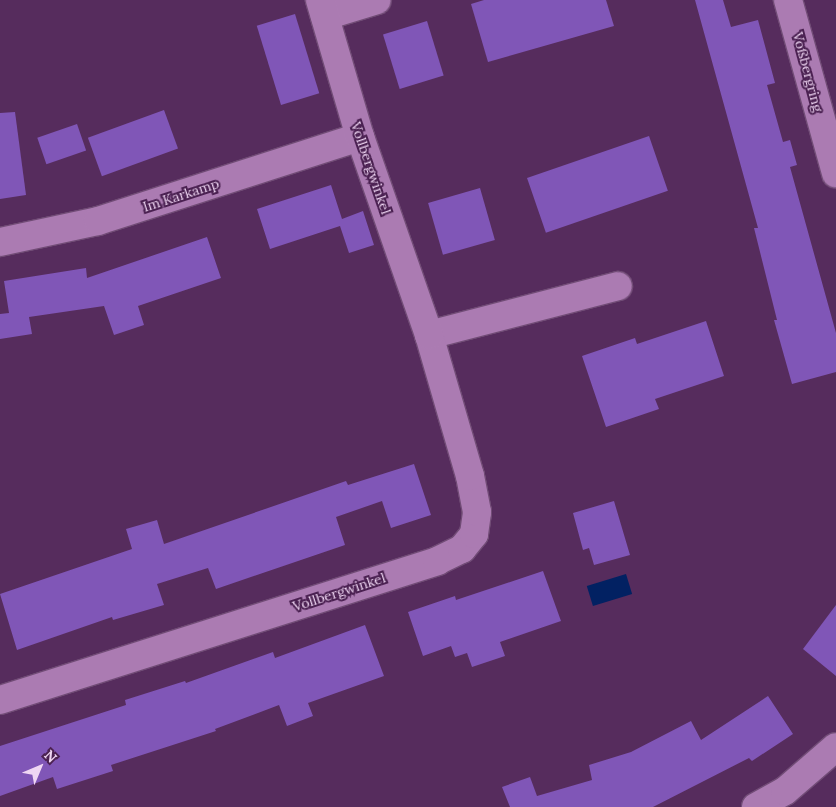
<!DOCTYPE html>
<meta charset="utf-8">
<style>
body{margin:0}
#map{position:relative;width:836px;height:807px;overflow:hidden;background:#562c5d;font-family:Lora,serif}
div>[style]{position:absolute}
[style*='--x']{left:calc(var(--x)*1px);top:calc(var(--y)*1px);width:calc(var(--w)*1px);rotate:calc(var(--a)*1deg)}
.water>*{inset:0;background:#022162;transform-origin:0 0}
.building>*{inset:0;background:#8056b7;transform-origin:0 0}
.roads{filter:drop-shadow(1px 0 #714c76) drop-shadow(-1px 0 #714c76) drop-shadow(0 1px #714c76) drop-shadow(0 -1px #714c76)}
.minor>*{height:28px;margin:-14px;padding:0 14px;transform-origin:14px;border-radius:14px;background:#ab7bb2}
span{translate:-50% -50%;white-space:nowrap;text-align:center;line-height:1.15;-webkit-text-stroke:4px #4b2152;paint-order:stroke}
.street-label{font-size:14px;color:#efd6f3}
.north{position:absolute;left:15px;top:742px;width:50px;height:50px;-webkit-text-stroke:4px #4b2152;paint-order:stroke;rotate:45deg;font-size:14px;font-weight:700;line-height:20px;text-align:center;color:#efd6f3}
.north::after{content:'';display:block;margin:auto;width:18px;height:22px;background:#efd6f3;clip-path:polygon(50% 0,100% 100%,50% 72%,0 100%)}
</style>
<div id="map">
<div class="water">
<div style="left:626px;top:574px;width:21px;height:41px;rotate:73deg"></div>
</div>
<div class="building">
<div style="clip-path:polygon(484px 0,606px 0,614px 26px,488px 62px,471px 4px)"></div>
<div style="clip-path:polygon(695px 0,723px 0,731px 27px,758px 20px,775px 83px,767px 85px,783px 142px,790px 140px,797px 165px,790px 167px,836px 333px,836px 372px,792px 384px,774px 320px,777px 320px,754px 228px,758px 228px)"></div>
<div style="left:295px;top:14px;width:83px;height:40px;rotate:73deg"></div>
<div style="left:427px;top:21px;width:57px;height:46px;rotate:73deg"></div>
<div style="left:164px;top:110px;width:41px;height:81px;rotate:70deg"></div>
<div style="clip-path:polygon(15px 112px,26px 195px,0 199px,0 113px)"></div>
<div style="left:77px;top:124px;width:28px;height:42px;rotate:71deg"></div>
<div style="left:649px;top:136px;width:58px;height:129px;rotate:71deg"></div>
<div style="clip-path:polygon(331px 185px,342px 219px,363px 211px,374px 245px,349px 253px,340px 226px,270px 249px,257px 209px)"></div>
<div style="left:480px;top:188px;width:54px;height:54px;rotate:74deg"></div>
<div style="clip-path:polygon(207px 237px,221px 278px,138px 306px,144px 325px,114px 335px,104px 306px,29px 317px,32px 334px,0 339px,0 314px,9px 313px,4px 281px,86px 268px,87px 278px)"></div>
<div style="clip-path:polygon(706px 321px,724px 376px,655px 399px,659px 409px,606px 427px,582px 356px,635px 338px,637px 344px)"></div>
<div style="clip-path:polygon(414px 464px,431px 515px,391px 528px,382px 501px,336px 517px,345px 545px,216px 589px,208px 568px,157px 584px,164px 605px,113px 620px,112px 617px,17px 650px,0 594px,132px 549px,126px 529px,157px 520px,164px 544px,346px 481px,348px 485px)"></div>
<div style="clip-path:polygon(614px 501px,630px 555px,594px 565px,589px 548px,583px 550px,573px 513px)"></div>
<div style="clip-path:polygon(543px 571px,561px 621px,500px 642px,505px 656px,472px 667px,467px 653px,455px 657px,451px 646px,423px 656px,408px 612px,455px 596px,456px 600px)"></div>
<div style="clip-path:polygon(836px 605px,836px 676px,803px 649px)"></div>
<div style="clip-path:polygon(365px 625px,384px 676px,308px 703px,313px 716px,287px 726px,279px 705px,215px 729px,216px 731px,111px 765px,113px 771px,57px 789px,53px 777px,0 796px,0 746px,126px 705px,125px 700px,185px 681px,186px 683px,273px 652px,275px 658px)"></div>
<div style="clip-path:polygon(768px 696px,793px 734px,752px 761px,749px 758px,653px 807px,510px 807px,502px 787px,530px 777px,537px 796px,592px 780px,589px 765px,631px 752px,691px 721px,701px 740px)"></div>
</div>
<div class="roads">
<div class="minor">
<div style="--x:788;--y:0;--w:180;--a:74.5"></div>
<div style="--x:325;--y:16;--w:54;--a:-17.1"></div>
<div style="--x:0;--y:242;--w:100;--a:-12.1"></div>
<div style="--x:98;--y:221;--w:275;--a:-17.8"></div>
<div style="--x:429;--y:335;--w:195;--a:-14.5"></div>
<div style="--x:0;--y:700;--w:459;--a:-17.6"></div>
<div style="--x:437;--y:561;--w:28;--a:-26"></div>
<div style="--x:462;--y:549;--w:19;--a:-51"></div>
<div style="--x:474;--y:534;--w:22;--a:-82"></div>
<div style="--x:477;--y:512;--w:37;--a:-101"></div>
<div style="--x:470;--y:476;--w:147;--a:-106.2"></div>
<div style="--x:429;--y:335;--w:210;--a:-109.2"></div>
<div style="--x:360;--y:137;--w:143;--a:-106.3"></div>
<div style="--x:756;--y:807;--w:33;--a:-29"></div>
<div style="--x:785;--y:791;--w:67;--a:-40.8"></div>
</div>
</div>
<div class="street-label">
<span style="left:808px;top:72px;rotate:75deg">Voßbergring</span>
<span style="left:371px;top:168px;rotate:71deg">Vollbergwinkel</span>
<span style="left:181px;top:195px;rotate:-18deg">Im Karkamp</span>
<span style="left:339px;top:592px;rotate:-18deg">Vollbergwinkel</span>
</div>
<div class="north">N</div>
</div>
